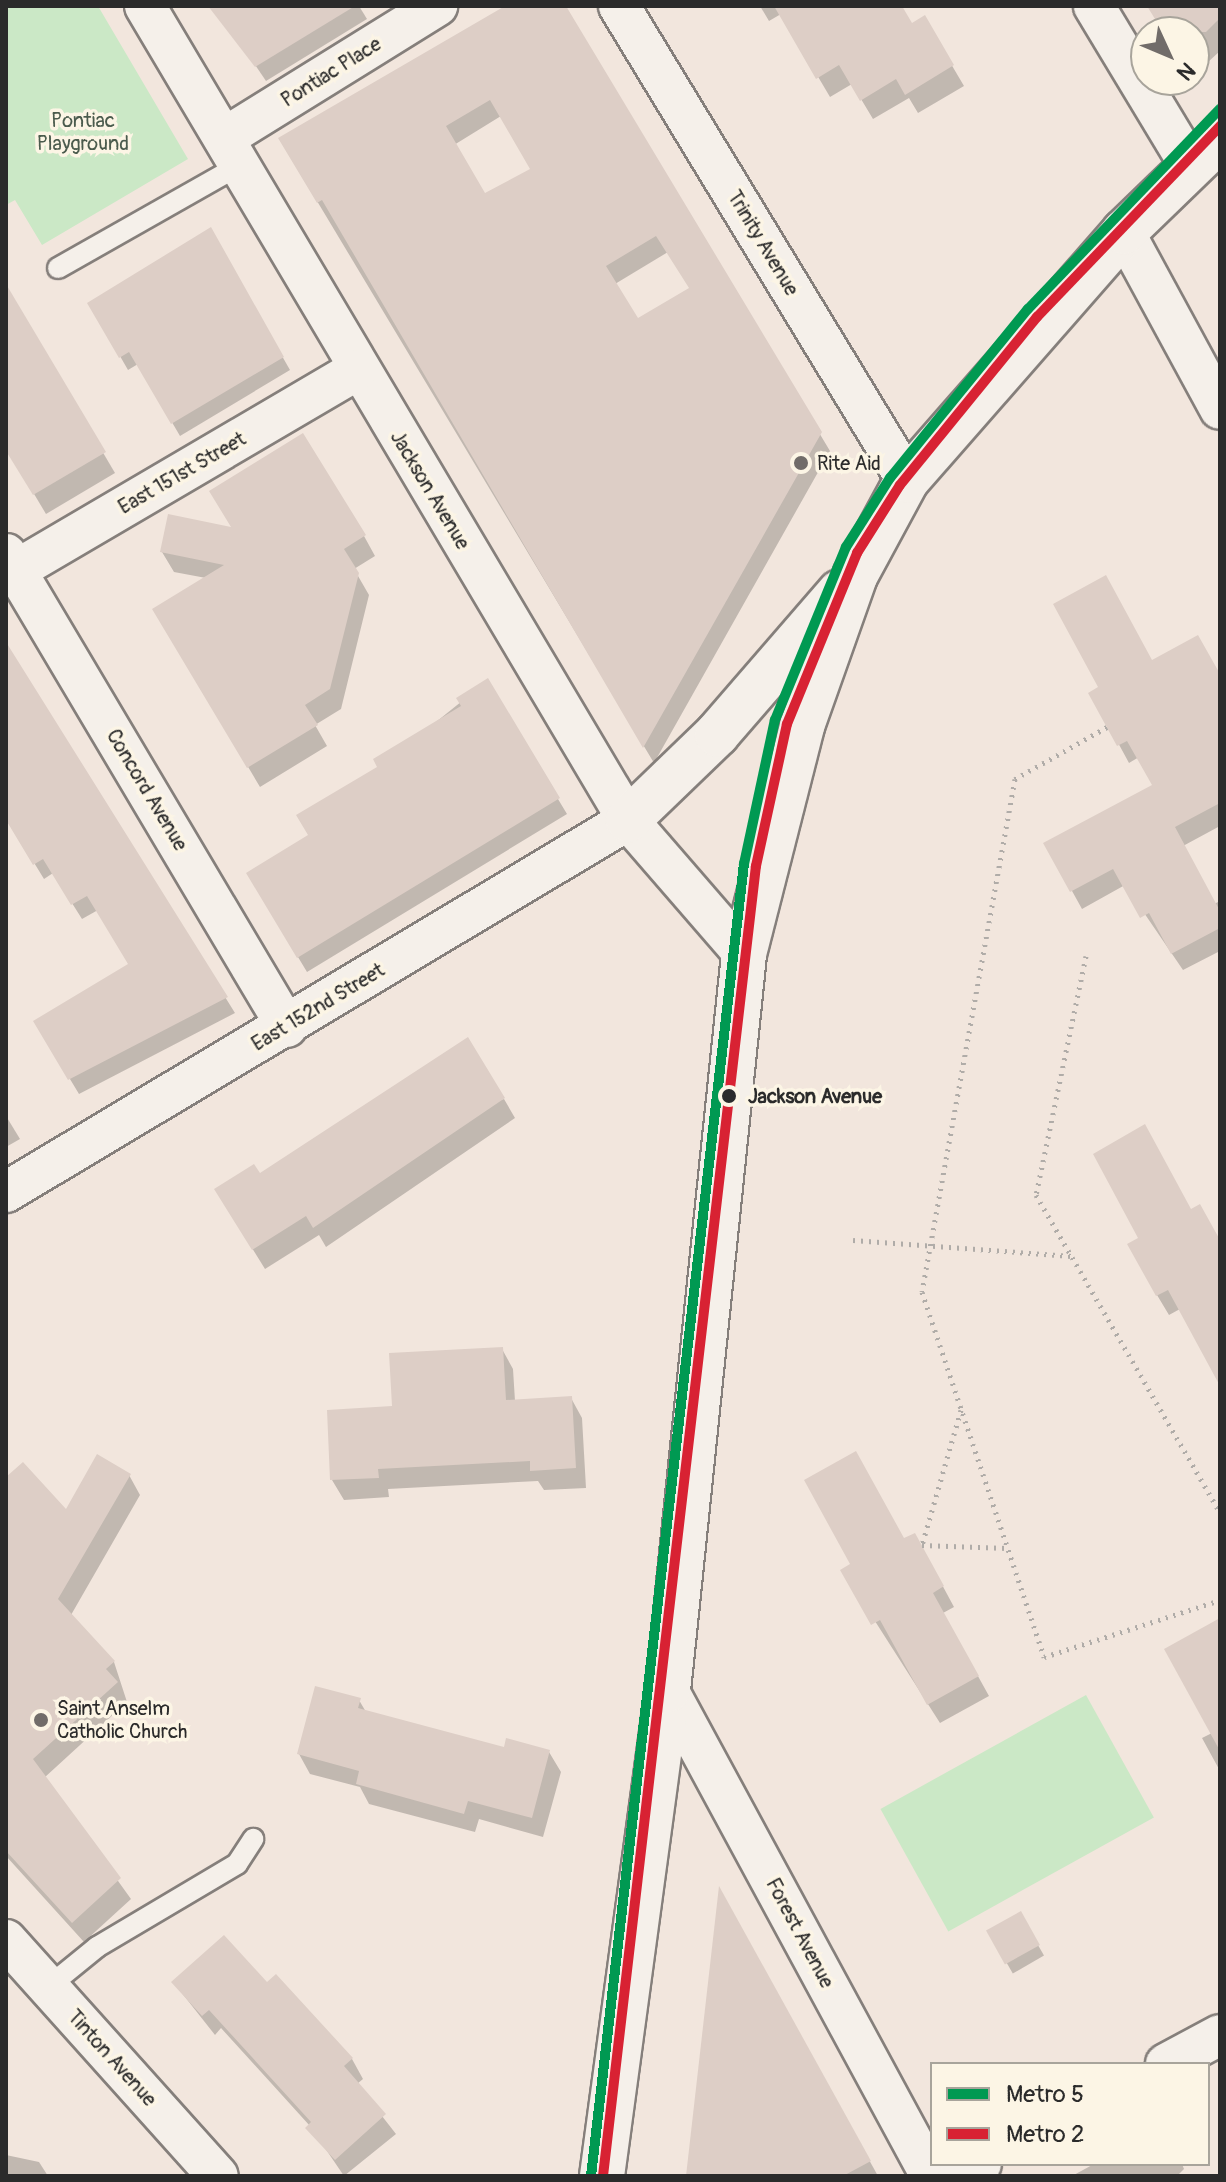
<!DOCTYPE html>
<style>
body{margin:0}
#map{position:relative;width:1226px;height:2182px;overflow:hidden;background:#f2e6dd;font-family:Pangolin,sans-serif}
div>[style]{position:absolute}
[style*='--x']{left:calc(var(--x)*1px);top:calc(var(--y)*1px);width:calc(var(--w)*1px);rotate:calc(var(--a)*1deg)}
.green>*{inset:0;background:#cbe8c6;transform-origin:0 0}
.shadow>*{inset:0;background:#0003;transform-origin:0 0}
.building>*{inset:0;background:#ddcec6;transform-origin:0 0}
.path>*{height:5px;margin-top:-2.5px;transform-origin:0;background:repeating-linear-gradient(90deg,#b0aca8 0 2px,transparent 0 8px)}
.roads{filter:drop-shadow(2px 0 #857f7b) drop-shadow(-2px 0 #857f7b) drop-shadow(0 2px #857f7b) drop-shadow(0 -2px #857f7b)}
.lane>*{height:20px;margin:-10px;padding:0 10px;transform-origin:10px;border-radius:10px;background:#f5f0ea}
.street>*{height:40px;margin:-20px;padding:0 20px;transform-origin:20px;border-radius:20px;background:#f5f0ea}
.secondary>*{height:44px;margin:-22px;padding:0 22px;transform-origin:22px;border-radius:22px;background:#f5f0ea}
.metro-1>*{height:10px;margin:-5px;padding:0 5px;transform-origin:5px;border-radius:5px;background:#009952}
.metro-2>*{height:10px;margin:-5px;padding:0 5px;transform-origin:5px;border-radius:5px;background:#d82233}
.dots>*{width:22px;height:22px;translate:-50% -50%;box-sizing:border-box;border:4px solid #fcf5e5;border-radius:50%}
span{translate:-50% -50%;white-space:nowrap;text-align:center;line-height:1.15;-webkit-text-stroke:7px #fcf5e5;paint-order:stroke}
.street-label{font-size:20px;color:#2b2b2b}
.park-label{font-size:20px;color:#4b5b4d}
.poi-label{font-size:20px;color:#2b2b2b}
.left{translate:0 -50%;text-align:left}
.stop-label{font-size:20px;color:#2b2b2b;font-weight:700}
.frame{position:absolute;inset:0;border:8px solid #2b2b2b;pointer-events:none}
.legend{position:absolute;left:930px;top:2062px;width:280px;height:104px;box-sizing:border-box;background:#fcf5e5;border:2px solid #a8a49b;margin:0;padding:10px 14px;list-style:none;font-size:24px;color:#2b2b2b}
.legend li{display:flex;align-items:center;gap:16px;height:40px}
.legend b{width:40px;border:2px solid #a8a49b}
.north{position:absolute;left:1130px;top:16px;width:80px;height:80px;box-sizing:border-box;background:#fcf5e5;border:2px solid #a8a49b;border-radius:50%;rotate:134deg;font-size:22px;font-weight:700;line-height:32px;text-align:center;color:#2b2b2b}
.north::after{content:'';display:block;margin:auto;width:28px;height:36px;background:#716c69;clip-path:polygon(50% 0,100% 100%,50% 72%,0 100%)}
</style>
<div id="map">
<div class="green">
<div style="clip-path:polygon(6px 6px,98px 6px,188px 159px,42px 245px,15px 200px,6px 205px)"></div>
<div style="left:1086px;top:1695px;width:140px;height:235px;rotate:61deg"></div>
</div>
<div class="shadow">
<div style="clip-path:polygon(215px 6px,359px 6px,367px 19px,266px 81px)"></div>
<div style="clip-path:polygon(evenodd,508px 6px,564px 6px,830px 451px,654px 763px,290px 156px,508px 6px,501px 116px,533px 170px,484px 195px,454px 145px,501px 116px,508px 6px,668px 252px,691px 289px,637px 321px,615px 284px,668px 252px)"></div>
<div style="clip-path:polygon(760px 6px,900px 6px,911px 26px,924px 18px,964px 86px,918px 113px,909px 98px,873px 119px,852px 84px,830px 97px,781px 14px,769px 21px)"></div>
<div style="clip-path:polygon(1149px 6px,1220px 6px,1220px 51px,1194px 75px,1194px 32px,1165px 32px)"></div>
<div style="clip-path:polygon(210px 230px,290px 370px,180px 436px,138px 364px,128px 370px,90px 304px)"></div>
<div style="clip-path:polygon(6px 288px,115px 473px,46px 514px,6px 447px)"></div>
<div style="clip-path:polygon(234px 530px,364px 536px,375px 556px,354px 569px,369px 595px,341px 709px,315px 725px,327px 746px,260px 787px,155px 610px,206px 578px,174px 572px,162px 552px)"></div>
<div style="clip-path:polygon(6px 644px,235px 1013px,79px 1094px,35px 1021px,130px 965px,98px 910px,82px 919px,53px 873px,44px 879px,6px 817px)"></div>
<div style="clip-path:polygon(1151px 662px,1220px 677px,1220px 826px,1183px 846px,1214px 904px,1220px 901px,1220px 951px,1183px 970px,1125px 885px,1082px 909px,1046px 844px,1155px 786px,1139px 757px,1129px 763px,1091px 693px)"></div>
<div style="clip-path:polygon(487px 681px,567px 814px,307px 972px,248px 874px,311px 836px,380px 767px)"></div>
<div style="clip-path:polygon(504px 1099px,515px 1118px,326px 1247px,319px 1235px,265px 1269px,228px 1209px,259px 1176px)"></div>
<div style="clip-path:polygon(6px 1116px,20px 1139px,6px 1147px)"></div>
<div style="clip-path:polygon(1191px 1211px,1220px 1243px,1220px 1382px,1180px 1309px,1169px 1315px,1157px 1295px)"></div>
<div style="clip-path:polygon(502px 1349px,513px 1369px,515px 1401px,571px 1398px,582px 1418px,586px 1488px,544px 1490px,538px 1481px,388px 1489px,389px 1497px,344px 1500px,332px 1480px,394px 1408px)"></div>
<div style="clip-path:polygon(129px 1475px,140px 1495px,71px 1615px,114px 1662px,127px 1702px,44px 1778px,131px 1899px,84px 1942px,6px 1856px,6px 1480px,66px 1512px)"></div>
<div style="clip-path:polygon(904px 1541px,926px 1555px,954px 1607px,943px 1613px,989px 1696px,940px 1723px,843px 1571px)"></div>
<div style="clip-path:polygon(1220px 1629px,1220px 1771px,1202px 1738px,1212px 1733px)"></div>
<div style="clip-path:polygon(359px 1700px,366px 1712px,505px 1750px,549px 1752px,561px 1772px,543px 1837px,479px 1819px,475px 1832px,369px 1804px,360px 1787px,310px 1774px,299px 1754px)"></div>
<div style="clip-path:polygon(720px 1892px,878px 2176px,688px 2176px)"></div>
<div style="left:1020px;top:1914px;width:48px;height:36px;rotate:60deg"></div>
<div style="clip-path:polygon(174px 1983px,352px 2059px,363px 2079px,357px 2084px,396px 2134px,344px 2176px,310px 2126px,221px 2028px,215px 2035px)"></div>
<div style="clip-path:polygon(6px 2155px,39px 2162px,48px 2176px,6px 2176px)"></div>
<div style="clip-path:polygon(1094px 2164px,1182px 2164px,1184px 2169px,1177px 2176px,1072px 2176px)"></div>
</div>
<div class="building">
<div style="clip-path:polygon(208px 6px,355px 6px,255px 67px)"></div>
<div style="clip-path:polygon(evenodd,505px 6px,566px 6px,822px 432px,643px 748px,322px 200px,317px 203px,278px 138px,505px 6px,490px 100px,530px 169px,485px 193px,446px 126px,490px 100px,505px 6px,656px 236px,689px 288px,638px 318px,606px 266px,656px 236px)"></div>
<div style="clip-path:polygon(774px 6px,902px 6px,912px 23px,925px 15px,954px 65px,905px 95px,896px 79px,860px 101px,839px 65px,816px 79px)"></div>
<div style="clip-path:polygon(1147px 6px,1220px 6px,1220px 18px,1206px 32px,1163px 32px)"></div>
<div style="clip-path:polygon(211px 227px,284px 357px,171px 424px,129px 352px,119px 358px,87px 303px)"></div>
<div style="clip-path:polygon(6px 284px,106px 452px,33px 495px,6px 451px)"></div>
<div style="clip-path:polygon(303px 433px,366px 535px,344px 549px,359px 573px,330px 689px,305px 705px,318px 725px,247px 768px,152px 609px,224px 565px,160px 552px,168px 514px,231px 527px,209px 491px)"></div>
<div style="clip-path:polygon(1106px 575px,1152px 660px,1198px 635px,1220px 674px,1220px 803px,1175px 827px,1220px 911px,1220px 928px,1171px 954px,1149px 913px,1140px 918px,1113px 869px,1070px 892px,1043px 843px,1152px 785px,1127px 741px,1117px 746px,1088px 693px,1098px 687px,1053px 604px)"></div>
<div style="clip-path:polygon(6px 642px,228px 997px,68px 1080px,33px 1021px,128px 964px,87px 896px,71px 905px,43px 859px,33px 865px,6px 820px)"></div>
<div style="clip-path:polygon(488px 678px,560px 798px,297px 958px,246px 873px,308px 835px,296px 815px,377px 767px,373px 759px,461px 706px,456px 698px)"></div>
<div style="clip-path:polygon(468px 1037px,505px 1098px,313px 1228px,306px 1216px,252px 1250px,214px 1189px,254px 1164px,260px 1173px)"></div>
<div style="clip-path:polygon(1145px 1124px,1191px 1209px,1200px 1204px,1220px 1240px,1220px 1386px,1168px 1290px,1156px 1296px,1127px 1244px,1138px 1238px,1093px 1154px)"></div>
<div style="clip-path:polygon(503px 1347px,506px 1400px,572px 1396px,576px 1468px,530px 1471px,530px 1461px,378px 1469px,379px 1478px,330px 1480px,327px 1410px,392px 1406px,389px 1353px)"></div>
<div style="clip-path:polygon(856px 1451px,904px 1538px,915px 1533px,944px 1586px,933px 1593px,979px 1676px,927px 1705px,880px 1620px,871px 1625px,840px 1570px,850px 1564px,804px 1480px)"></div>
<div style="clip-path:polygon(97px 1454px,131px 1474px,58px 1599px,115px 1661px,106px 1669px,118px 1682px,33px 1759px,121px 1878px,72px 1923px,6px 1851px,6px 1477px,23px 1462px,66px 1509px)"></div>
<div style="clip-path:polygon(1220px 1618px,1220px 1751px,1164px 1649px)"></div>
<div style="clip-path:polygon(315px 1686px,361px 1698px,358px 1708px,504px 1747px,506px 1738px,550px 1750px,532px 1818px,468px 1801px,464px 1814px,356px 1784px,359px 1771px,297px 1754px)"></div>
<div style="clip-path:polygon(719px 1886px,871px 2161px,843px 2176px,686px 2176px)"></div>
<div style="left:1021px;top:1911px;width:39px;height:40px;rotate:61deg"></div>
<div style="clip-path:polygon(224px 1935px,267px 1982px,276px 1974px,353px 2058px,344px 2066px,386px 2114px,335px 2160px,305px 2128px,311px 2122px,209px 2010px,202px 2016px,171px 1982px)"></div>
</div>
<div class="path">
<div style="--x:1107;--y:727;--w:106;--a:150.5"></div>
<div style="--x:1015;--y:779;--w:521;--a:100.28"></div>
<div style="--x:922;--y:1292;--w:385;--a:71.5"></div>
<div style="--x:1044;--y:1657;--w:185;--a:-17.9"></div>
<div style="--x:1086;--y:956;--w:244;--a:101.8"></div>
<div style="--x:1036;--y:1195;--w:367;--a:59.9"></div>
<div style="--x:853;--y:1240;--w:219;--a:4.2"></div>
<div style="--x:961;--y:1410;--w:141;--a:106.1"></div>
<div style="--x:922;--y:1545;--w:85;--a:2"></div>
</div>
<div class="roads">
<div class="lane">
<div style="--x:58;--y:268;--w:209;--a:-29.5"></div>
<div style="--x:48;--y:1987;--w:63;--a:-39.2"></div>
<div style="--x:97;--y:1947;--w:163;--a:-30.7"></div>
<div style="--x:237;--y:1864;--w:30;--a:-57"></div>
</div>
<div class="street">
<div style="--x:145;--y:6;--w:947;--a:59.32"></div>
<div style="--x:628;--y:820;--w:177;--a:49.1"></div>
<div style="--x:619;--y:6;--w:555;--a:58.72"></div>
<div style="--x:1094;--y:6;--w:188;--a:58.9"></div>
<div style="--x:224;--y:138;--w:251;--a:-31.8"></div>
<div style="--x:1124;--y:232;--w:201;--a:61.5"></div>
<div style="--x:6;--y:554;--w:550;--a:59.29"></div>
<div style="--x:6;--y:576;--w:407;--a:-30.4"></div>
<div style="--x:6;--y:1192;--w:725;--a:-30.88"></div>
<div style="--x:668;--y:1690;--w:553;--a:61.58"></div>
<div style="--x:6;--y:1940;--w:317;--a:48.1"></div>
<div style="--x:1166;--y:2064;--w:61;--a:-28.2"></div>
<div style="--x:959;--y:2176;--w:25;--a:-29"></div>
</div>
<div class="secondary">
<div style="--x:628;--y:820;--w:124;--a:-44"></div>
<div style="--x:717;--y:734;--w:188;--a:-49.1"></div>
<div style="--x:602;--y:2176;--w:490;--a:-82.3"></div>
<div style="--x:668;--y:1690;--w:740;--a:-84.1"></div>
<div style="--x:744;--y:954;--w:235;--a:-75.7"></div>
<div style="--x:802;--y:726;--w:159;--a:-70.5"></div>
<div style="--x:855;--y:576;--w:109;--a:-61.6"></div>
<div style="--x:907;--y:480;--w:330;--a:-48.8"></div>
<div style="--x:1124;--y:232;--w:134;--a:-44.1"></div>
</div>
</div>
<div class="metro-1">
<div style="--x:591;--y:2176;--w:1321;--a:-83.35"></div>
<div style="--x:744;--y:864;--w:147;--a:-77.9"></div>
<div style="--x:775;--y:720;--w:187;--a:-67.7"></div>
<div style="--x:846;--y:547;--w:82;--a:-57.5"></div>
<div style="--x:890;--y:478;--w:218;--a:-50.8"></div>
<div style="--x:1028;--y:309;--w:277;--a:-46.2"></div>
</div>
<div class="metro-2">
<div style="--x:603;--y:2176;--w:1319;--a:-83.34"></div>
<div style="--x:756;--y:866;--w:145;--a:-77.7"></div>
<div style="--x:787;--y:724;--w:185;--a:-67.7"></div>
<div style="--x:857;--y:553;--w:80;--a:-57.7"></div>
<div style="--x:900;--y:485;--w:217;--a:-50.8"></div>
<div style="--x:1037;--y:317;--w:265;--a:-46.2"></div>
</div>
<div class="dots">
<div style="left:801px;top:463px;background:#716c69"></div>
<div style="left:729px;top:1096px;background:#2b2b2b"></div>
<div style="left:41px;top:1720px;background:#716c69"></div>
</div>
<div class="street-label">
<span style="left:331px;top:72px;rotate:-32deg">Pontiac Place</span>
<span style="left:763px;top:243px;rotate:59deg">Trinity Avenue</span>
<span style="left:182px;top:473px;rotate:-30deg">East 151st Street</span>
<span style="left:430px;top:490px;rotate:59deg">Jackson Avenue</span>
<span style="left:147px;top:790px;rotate:59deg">Concord Avenue</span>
<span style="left:318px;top:1007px;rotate:-31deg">East 152nd Street</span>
<span style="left:800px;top:1933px;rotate:62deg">Forest Avenue</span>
<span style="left:112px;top:2058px;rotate:48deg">Tinton Avenue</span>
</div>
<div class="park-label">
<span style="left:83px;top:132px">Pontiac<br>Playground</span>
</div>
<div class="poi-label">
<span class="left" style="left:817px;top:463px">Rite Aid</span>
<span class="left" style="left:57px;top:1720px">Saint Anselm<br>Catholic Church</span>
</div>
<div class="stop-label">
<span class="left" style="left:748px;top:1096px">Jackson Avenue</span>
</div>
<div class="frame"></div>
<ul class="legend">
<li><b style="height:10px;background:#009952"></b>Metro 5</li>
<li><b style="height:10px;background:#d82233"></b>Metro 2</li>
</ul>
<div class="north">N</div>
</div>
